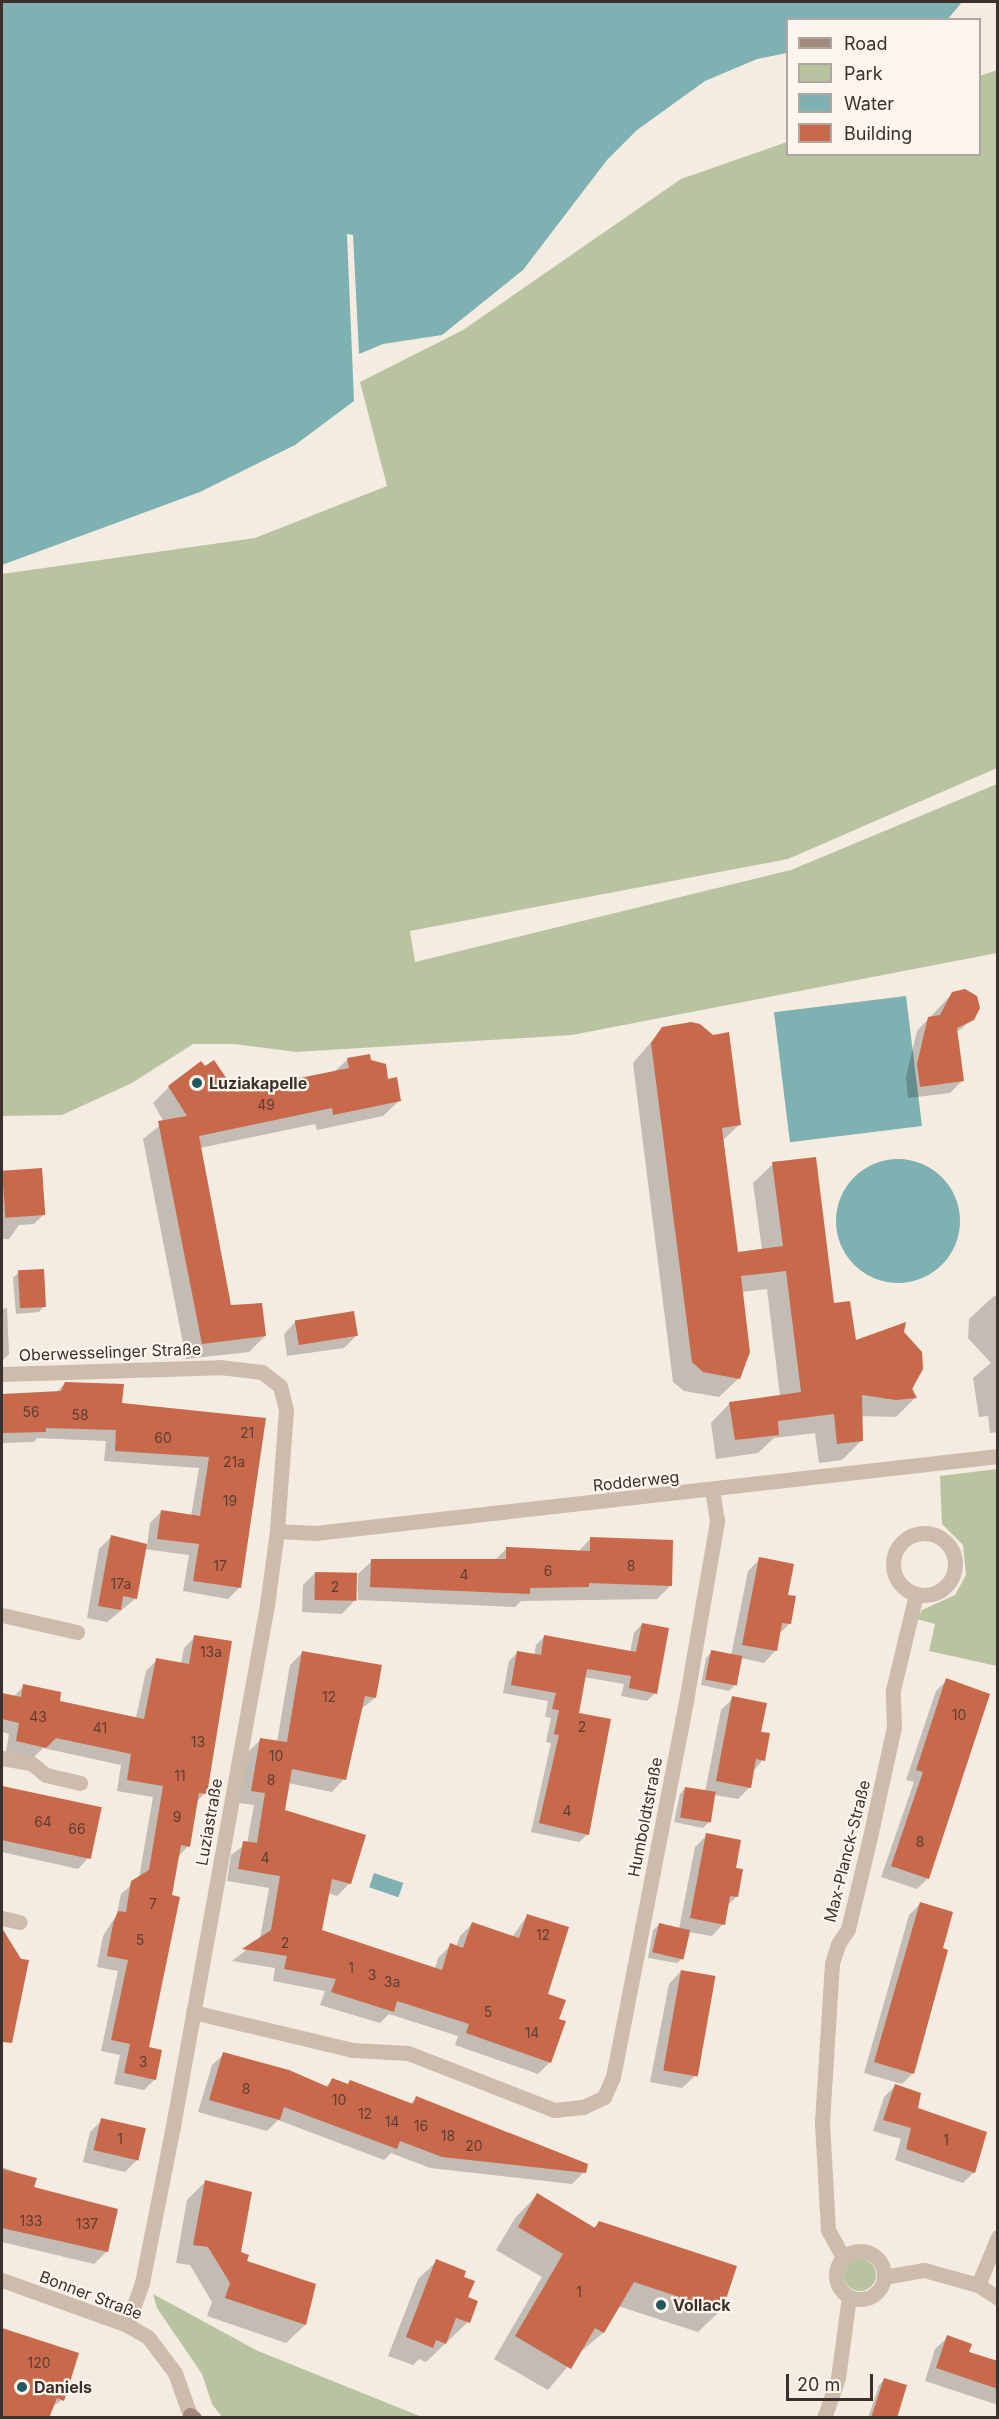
<!DOCTYPE html>
<meta charset="utf-8">
<style>
body{margin:0}
#map{position:relative;width:999px;height:2419px;overflow:hidden;background:#f4ebe1;font-family:Inter,sans-serif}
div>[style]{position:absolute}
[style*='--x']{left:calc(var(--x)*1px);top:calc(var(--y)*1px);width:calc(var(--w)*1px);rotate:calc(var(--a)*1deg)}
.green>*{inset:0;background:#b8c4a0}
.round{border-radius:50%}
.water>*{inset:0;background:#7fb0b2;transform-origin:0 0}
.shadow>*{inset:0;background:#0003}
.building>*{inset:0;background:#c8694b;transform-origin:0 0}
.minor>*{height:15px;margin:-7.5px;padding:0 7.5px;transform-origin:7.5px;border-radius:7.5px;background:#cdbbac}
.minor>.ring{margin:-7.5px;padding:0;box-sizing:content-box;background:none;border:15px solid #cdbbac;border-radius:50%}
.secondary>*{height:15px;margin:-7.5px;padding:0 7.5px;transform-origin:7.5px;border-radius:7.5px;background:#a18a7d}
.dots>*{width:16px;height:16px;translate:-50% -50%;box-sizing:border-box;border:3px solid #fbf5ee;border-radius:50%}
span{translate:-50% -50%;white-space:nowrap;text-align:center;line-height:1.15;-webkit-text-stroke:4.5px #fbf5ee;paint-order:stroke}
.number-label{font-size:14px;color:#5e3e33}
.number-label span{-webkit-text-stroke-width:0}
.poi-label{font-size:16px;color:#3b302b;font-weight:700}
.left{translate:0 -50%;text-align:left}
.street-label{font-size:16px;color:#3b302b}
.frame{position:absolute;inset:0;border:3px solid #3b302b;pointer-events:none}
.legend{position:absolute;left:786px;top:18px;width:195px;height:138px;box-sizing:border-box;background:#fbf5ee;border:2px solid #aea6a0;margin:0;padding:8px 10px;list-style:none;font-size:18px;color:#3b302b}
.legend li{display:flex;align-items:center;gap:12px;height:30px}
.legend b{width:30px;border:2px solid #aea6a0}
.scale{position:absolute;left:786px;top:2374px;width:87px;height:27px;box-sizing:border-box;border:3px solid #3b302b;border-top:0;padding-left:8px;font-size:18px;line-height:21px;white-space:nowrap;color:#3b302b;-webkit-text-stroke:4px #fbf5ee;paint-order:stroke}
</style>
<div id="map">
<div class="green">
<div style="clip-path:polygon(997px 70px,997px 768px,788px 859px,410px 931px,415px 962px,791px 870px,997px 784px,997px 953px,572px 1035px,296px 1052px,234px 1044px,193px 1044px,132px 1083px,62px 1115px,2px 1116px,2px 574px,255px 538px,387px 486px,360px 382px,463px 330px,681px 179px,787px 142px,788px 154px,980px 154px,980px 76px)"></div>
<div style="clip-path:polygon(997px 1469px,997px 1666px,929px 1651px,935px 1624px,917px 1619px,922px 1610px,955px 1595px,966px 1575px,963px 1545px,942px 1524px,940px 1476px)"></div>
<div class="round" style="left:844px;top:2259px;width:32px;height:32px"></div>
<div style="clip-path:polygon(153px 2294px,258px 2351px,422px 2417px,222px 2417px,212px 2404px,202px 2374px,157px 2308px)"></div>
</div>
<div class="water">
<div style="clip-path:polygon(2px 2px,962px 2px,948px 19px,788px 20px,787px 53px,757px 59px,705px 81px,637px 130px,607px 160px,523px 270px,442px 335px,383px 344px,359px 354px,353px 235px,347px 234px,354px 401px,295px 445px,200px 492px,2px 565px)"></div>
<div style="left:906px;top:996px;width:131px;height:133px;rotate:83deg"></div>
<div class="round" style="left:836px;top:1159px;width:124px;height:124px"></div>
<div style="left:374px;top:1873px;width:31px;height:15px;rotate:19deg"></div>
</div>
<div class="shadow">
<div style="clip-path:polygon(962px 990px,977px 1000px,975px 1017px,956px 1033px,962px 1081px,950px 1093px,908px 1098px,906px 1077px,917px 1031px,948px 998px)"></div>
<div style="clip-path:polygon(663px 1028px,739px 1125px,722px 1141px,736px 1253px,762px 1250px,753px 1183px,773px 1164px,833px 1304px,854px 1342px,902px 1333px,915px 1398px,896px 1417px,861px 1416px,862px 1440px,842px 1460px,819px 1463px,815px 1433px,774px 1438px,758px 1453px,716px 1459px,711px 1423px,730px 1403px,780px 1396px,767px 1289px,742px 1292px,739px 1378px,719px 1397px,684px 1391px,673px 1382px,633px 1063px)"></div>
<div style="clip-path:polygon(348px 1059px,370px 1062px,400px 1100px,383px 1116px,317px 1130px,315px 1124px,200px 1148px,230px 1307px,265px 1336px,249px 1352px,186px 1359px,143px 1139px,164px 1122px,153px 1103px,169px 1087px,235px 1092px,334px 1072px)"></div>
<div style="clip-path:polygon(41px 1170px,43px 1215px,34px 1224px,19px 1225px,9px 1239px,2px 1239px,2px 1172px)"></div>
<div style="clip-path:polygon(19px 1272px,44px 1306px,39px 1312px,16px 1314px,13px 1278px)"></div>
<div style="clip-path:polygon(994px 1296px,998px 1296px,998px 1432px,990px 1433px,988px 1416px,979px 1417px,973px 1378px,991px 1363px,968px 1338px,969px 1319px)"></div>
<div style="clip-path:polygon(7px 1308px,9px 1354px,2px 1361px,2px 1309px)"></div>
<div style="clip-path:polygon(296px 1321px,356px 1336px,344px 1348px,287px 1356px,284px 1334px)"></div>
<div style="clip-path:polygon(65px 1383px,121px 1404px,264px 1419px,239px 1588px,228px 1599px,183px 1591px,189px 1555px,144px 1549px,135px 1599px,107px 1622px,87px 1618px,99px 1549px,111px 1537px,147px 1546px,150px 1523px,161px 1512px,191px 1516px,199px 1468px,104px 1461px,106px 1441px,37px 1438px,34px 1442px,2px 1443px,2px 1409px,56px 1393px)"></div>
<div style="clip-path:polygon(591px 1538px,670px 1586px,657px 1599px,521px 1601px,515px 1607px,358px 1600px,358px 1574px,372px 1561px,495px 1560px,507px 1548px,578px 1552px)"></div>
<div style="clip-path:polygon(760px 1559px,786px 1596px,789px 1624px,779px 1634px,775px 1651px,764px 1663px,741px 1658px,735px 1685px,729px 1691px,701px 1685px,706px 1658px,712px 1652px,731px 1656px,748px 1571px)"></div>
<div style="clip-path:polygon(315px 1573px,354px 1601px,342px 1614px,302px 1612px,303px 1585px)"></div>
<div style="clip-path:polygon(642px 1624px,655px 1693px,647px 1701px,621px 1696px,624px 1684px,584px 1677px,577px 1714px,588px 1834px,579px 1842px,531px 1832px,551px 1743px,546px 1742px,551px 1718px,545px 1717px,548px 1701px,503px 1693px,509px 1661px,517px 1653px,534px 1656px,536px 1645px,544px 1637px,630px 1653px,634px 1633px)"></div>
<div style="clip-path:polygon(195px 1637px,205px 1793px,196px 1802px,188px 1846px,178px 1857px,147px 2048px,155px 2079px,144px 2090px,114px 2084px,120px 2055px,101px 2051px,118px 1971px,97px 1967px,103px 1936px,117px 1914px,121px 1894px,139px 1878px,153px 1797px,117px 1791px,121px 1765px,43px 1748px,33px 1758px,6px 1752px,9px 1734px,2px 1732px,2px 1694px,13px 1697px,24px 1686px,58px 1702px,136px 1718px,146px 1671px,157px 1660px,181px 1664px,184px 1648px)"></div>
<div style="clip-path:polygon(302px 1653px,375px 1698px,360px 1710px,344px 1779px,332px 1792px,288px 1783px,283px 1811px,350px 1883px,337px 1896px,328px 1893px,321px 1931px,435px 1969px,438px 1958px,451px 1945px,456px 1947px,460px 1936px,472px 1924px,512px 1937px,527px 1916px,546px 1995px,557px 2020px,550px 2062px,538px 2074px,455px 2045px,458px 2036px,389px 2014px,380px 2023px,320px 2005px,325px 1991px,273px 1981px,275px 1968px,232px 1961px,260px 1939px,269px 1888px,227px 1881px,231px 1855px,247px 1843px,254px 1805px,239px 1803px,248px 1752px,260px 1740px,277px 1742px,290px 1665px)"></div>
<div style="clip-path:polygon(947px 1680px,988px 1695px,927px 1879px,917px 1889px,881px 1877px,914px 1782px,906px 1780px,936px 1691px)"></div>
<div style="clip-path:polygon(733px 1698px,760px 1733px,763px 1760px,753px 1771px,750px 1787px,738px 1799px,714px 1795px,709px 1822px,703px 1828px,674px 1822px,680px 1794px,685px 1788px,705px 1792px,721px 1710px)"></div>
<div style="clip-path:polygon(2px 1776px,2px 1787px,100px 1808px,89px 1857px,78px 1869px,2px 1852px)"></div>
<div style="clip-path:polygon(707px 1835px,734px 1869px,736px 1897px,727px 1906px,723px 1924px,712px 1936px,688px 1932px,683px 1958px,677px 1963px,648px 1958px,653px 1930px,659px 1925px,679px 1929px,695px 1847px)"></div>
<div style="clip-path:polygon(920px 1904px,941px 1949px,946px 1951px,912px 2074px,902px 2084px,864px 2073px,909px 1915px)"></div>
<div style="clip-path:polygon(2px 1951px,28px 1961px,5px 2026px,2px 2025px)"></div>
<div style="clip-path:polygon(681px 1971px,695px 2076px,682px 2088px,650px 2082px,669px 1984px)"></div>
<div style="clip-path:polygon(224px 2054px,325px 2087px,333px 2080px,410px 2104px,417px 2098px,584px 2172px,572px 2184px,430px 2168px,391px 2153px,384px 2160px,278px 2120px,267px 2131px,198px 2112px,212px 2065px)"></div>
<div style="clip-path:polygon(895px 2086px,974px 2172px,963px 2183px,895px 2160px,901px 2139px,873px 2131px,884px 2097px)"></div>
<div style="clip-path:polygon(102px 2120px,138px 2159px,125px 2172px,83px 2162px,90px 2132px)"></div>
<div style="clip-path:polygon(2px 2167px,35px 2179px,32px 2188px,107px 2251px,94px 2264px,2px 2242px)"></div>
<div style="clip-path:polygon(205px 2182px,245px 2262px,314px 2285px,305px 2325px,286px 2343px,207px 2316px,212px 2302px,190px 2265px,176px 2263px,187px 2200px)"></div>
<div style="clip-path:polygon(537px 2195px,593px 2228px,599px 2223px,721px 2310px,698px 2332px,618px 2306px,603px 2333px,578px 2354px,548px 2390px,494px 2359px,542px 2277px,496px 2250px,515px 2218px)"></div>
<div style="clip-path:polygon(437px 2261px,462px 2278px,468px 2322px,426px 2362px,419px 2359px,413px 2365px,388px 2356px,418px 2279px)"></div>
<div style="clip-path:polygon(2px 2329px,77px 2354px,62px 2400px,52px 2407px,48px 2418px,2px 2418px)"></div>
<div style="clip-path:polygon(948px 2337px,967px 2353px,998px 2363px,998px 2405px,925px 2381px,935px 2349px)"></div>
<div style="clip-path:polygon(885px 2379px,895px 2418px,868px 2418px,879px 2385px)"></div>
</div>
<div class="building">
<div style="clip-path:polygon(965px 989px,977px 996px,980px 1008px,974px 1020px,957px 1028px,964px 1081px,920px 1087px,917px 1064px,928px 1017px,940px 1015px,952px 992px)"></div>
<div style="clip-path:polygon(691px 1022px,700px 1024px,713px 1035px,729px 1032px,741px 1125px,722px 1128px,738px 1252px,783px 1246px,772px 1162px,816px 1157px,834px 1303px,850px 1301px,856px 1340px,906px 1322px,904px 1332px,922px 1352px,923px 1369px,912px 1389px,917px 1398px,896px 1400px,862px 1395px,863px 1441px,837px 1444px,834px 1414px,778px 1421px,779px 1435px,735px 1440px,729px 1402px,801px 1392px,786px 1271px,741px 1276px,750px 1352px,740px 1379px,703px 1372px,692px 1362px,651px 1043px,662px 1027px)"></div>
<div style="clip-path:polygon(370px 1054px,371px 1060px,386px 1064px,388px 1079px,397px 1077px,401px 1101px,333px 1115px,332px 1108px,199px 1136px,231px 1305px,262px 1303px,266px 1336px,202px 1344px,158px 1121px,187px 1116px,168px 1086px,201px 1061px,205px 1066px,214px 1060px,235px 1091px,349px 1068px,347px 1058px)"></div>
<div style="left:42px;top:1168px;width:47px;height:40px;rotate:86deg"></div>
<div style="left:44px;top:1269px;width:38px;height:26px;rotate:87deg"></div>
<div style="left:354px;top:1311px;width:25px;height:60px;rotate:81deg"></div>
<div style="clip-path:polygon(65px 1382px,124px 1384px,122px 1403px,266px 1418px,241px 1588px,193px 1581px,199px 1544px,157px 1539px,161px 1510px,200px 1516px,209px 1457px,115px 1451px,116px 1430px,46px 1428px,46px 1432px,2px 1433px,2px 1394px,61px 1391px)"></div>
<div style="clip-path:polygon(111px 1535px,147px 1544px,137px 1599px,123px 1596px,121px 1610px,98px 1606px)"></div>
<div style="clip-path:polygon(590px 1537px,673px 1540px,672px 1586px,589px 1583px,589px 1587px,530px 1588px,530px 1594px,370px 1587px,371px 1559px,506px 1559px,506px 1547px,590px 1551px)"></div>
<div style="clip-path:polygon(759px 1557px,794px 1564px,788px 1595px,796px 1596px,791px 1624px,782px 1623px,777px 1651px,742px 1645px)"></div>
<div style="left:315px;top:1572px;width:42px;height:28px;rotate:1deg"></div>
<div style="clip-path:polygon(642px 1623px,669px 1628px,657px 1694px,629px 1688px,631px 1676px,587px 1669px,579px 1713px,611px 1719px,589px 1835px,539px 1823px,559px 1735px,554px 1734px,559px 1710px,552px 1709px,556px 1693px,511px 1685px,517px 1651px,541px 1655px,544px 1635px,636px 1652px)"></div>
<div style="clip-path:polygon(194px 1635px,232px 1641px,207px 1794px,199px 1793px,190px 1847px,181px 1845px,172px 1895px,180px 1897px,149px 2047px,162px 2050px,156px 2080px,124px 2073px,130px 2044px,111px 2040px,128px 1960px,107px 1956px,113px 1924px,118px 1911px,126px 1912px,131px 1881px,149px 1870px,163px 1786px,127px 1780px,131px 1754px,56px 1738px,46px 1748px,16px 1741px,19px 1723px,2px 1719px,2px 1693px,21px 1697px,23px 1684px,61px 1692px,60px 1701px,144px 1719px,156px 1658px,189px 1664px)"></div>
<div style="left:711px;top:1650px;width:32px;height:30px;rotate:11deg"></div>
<div style="clip-path:polygon(302px 1651px,382px 1665px,376px 1698px,365px 1696px,346px 1780px,292px 1769px,285px 1810px,366px 1835px,351px 1884px,332px 1879px,322px 1930px,442px 1970px,450px 1943px,463px 1948px,472px 1922px,519px 1938px,527px 1914px,569px 1927px,548px 1994px,566px 2000px,559px 2019px,566px 2021px,551px 2063px,466px 2033px,469px 2024px,397px 2001px,394px 2012px,331px 1992px,336px 1979px,284px 1969px,287px 1956px,242px 1949px,271px 1930px,280px 1876px,238px 1869px,243px 1841px,257px 1843px,265px 1793px,251px 1791px,260px 1738px,287px 1742px)"></div>
<div style="clip-path:polygon(946px 1678px,990px 1694px,929px 1879px,891px 1866px,923px 1772px,916px 1770px)"></div>
<div style="clip-path:polygon(732px 1696px,767px 1703px,761px 1732px,770px 1733px,765px 1761px,756px 1759px,751px 1788px,716px 1781px)"></div>
<div style="left:2px;top:1786px;width:102px;height:53px;rotate:12deg"></div>
<div style="left:685px;top:1787px;width:31px;height:31px;rotate:9deg"></div>
<div style="clip-path:polygon(706px 1833px,741px 1840px,736px 1868px,743px 1869px,738px 1897px,730px 1896px,725px 1925px,690px 1918px)"></div>
<div style="clip-path:polygon(920px 1902px,953px 1912px,943px 1948px,948px 1950px,914px 2074px,874px 2062px)"></div>
<div style="left:659px;top:1923px;width:32px;height:30px;rotate:13deg"></div>
<div style="clip-path:polygon(2px 1928px,21px 1959px,29px 1960px,12px 2043px,2px 2042px)"></div>
<div style="left:681px;top:1970px;width:35px;height:102px;rotate:10deg"></div>
<div style="clip-path:polygon(223px 2052px,289px 2070px,328px 2087px,332px 2078px,348px 2084px,350px 2080px,413px 2104px,416px 2096px,588px 2164px,586px 2173px,442px 2157px,400px 2141px,397px 2149px,284px 2107px,280px 2120px,209px 2100px)"></div>
<div style="clip-path:polygon(895px 2084px,921px 2093px,918px 2108px,987px 2132px,975px 2173px,906px 2149px,911px 2128px,883px 2120px)"></div>
<div style="left:101px;top:2118px;width:46px;height:33px;rotate:13deg"></div>
<div style="clip-path:polygon(2px 2169px,37px 2178px,34px 2187px,118px 2209px,108px 2252px,2px 2228px)"></div>
<div style="clip-path:polygon(205px 2180px,252px 2192px,241px 2252px,249px 2255px,247px 2261px,316px 2284px,306px 2325px,225px 2298px,230px 2283px,208px 2247px,193px 2245px)"></div>
<div style="clip-path:polygon(537px 2193px,595px 2228px,599px 2221px,737px 2266px,722px 2311px,634px 2282px,604px 2333px,595px 2328px,571px 2369px,515px 2336px,563px 2254px,518px 2227px)"></div>
<div style="clip-path:polygon(436px 2259px,466px 2271px,464px 2277px,475px 2281px,468px 2297px,478px 2301px,470px 2323px,456px 2318px,446px 2344px,436px 2340px,433px 2348px,406px 2337px)"></div>
<div style="clip-path:polygon(2px 2328px,79px 2353px,64px 2401px,57px 2398px,49px 2418px,2px 2418px)"></div>
<div style="clip-path:polygon(947px 2335px,972px 2344px,969px 2352px,998px 2361px,998px 2389px,936px 2368px)"></div>
<div style="clip-path:polygon(884px 2378px,907px 2385px,897px 2418px,871px 2418px)"></div>
</div>
<div class="minor">
<div style="--x:2;--y:1374;--w:218;--a:-1.8"></div>
<div style="--x:220;--y:1367;--w:42;--a:6.8"></div>
<div style="--x:262;--y:1372;--w:23;--a:38"></div>
<div style="--x:280;--y:1386;--w:25;--a:76"></div>
<div style="--x:286;--y:1410;--w:121;--a:94.3"></div>
<div style="--x:277;--y:1531;--w:75;--a:97.7"></div>
<div style="--x:267;--y:1605;--w:529;--a:100.23"></div>
<div style="--x:173;--y:2126;--w:160;--a:101.2"></div>
<div style="--x:142;--y:2283;--w:45;--a:109.7"></div>
<div style="--x:277;--y:1531;--w:38;--a:3"></div>
<div style="--x:315;--y:1533;--w:687;--a:-6.43"></div>
<div class="ring" style="left:893px;top:1533px;width:47px;height:47px"></div>
<div style="--x:2;--y:1615;--w:77;--a:12.8"></div>
<div style="--x:2;--y:1758;--w:29;--a:10"></div>
<div style="--x:31;--y:1763;--w:19;--a:39"></div>
<div style="--x:46;--y:1775;--w:35;--a:13"></div>
<div style="--x:2;--y:1918;--w:18;--a:13"></div>
<div style="--x:193;--y:2012;--w:163;--a:13.4"></div>
<div style="--x:352;--y:2050;--w:56;--a:3.1"></div>
<div style="--x:408;--y:2053;--w:157;--a:21.3"></div>
<div style="--x:554;--y:2110;--w:29;--a:-6"></div>
<div style="--x:583;--y:2107;--w:23;--a:-25"></div>
<div style="--x:604;--y:2097;--w:22;--a:-66"></div>
<div style="--x:613;--y:2077;--w:383;--a:-79"></div>
<div style="--x:686;--y:1701;--w:183;--a:-80.2"></div>
<div style="--x:717;--y:1521;--w:30;--a:-99"></div>
<div class="ring" style="left:836px;top:2251px;width:33px;height:33px"></div>
<div style="--x:843;--y:2257;--w:31;--a:-119"></div>
<div style="--x:828;--y:2230;--w:108;--a:-93.2"></div>
<div style="--x:822;--y:2122;--w:159;--a:-86.4"></div>
<div style="--x:832;--y:1963;--w:20;--a:-72"></div>
<div style="--x:838;--y:1944;--w:18;--a:-56"></div>
<div style="--x:848;--y:1929;--w:85;--a:-76.5"></div>
<div style="--x:868;--y:1846;--w:122;--a:-77.7"></div>
<div style="--x:894;--y:1727;--w:37;--a:-92"></div>
<div style="--x:893;--y:1690;--w:99;--a:-76.5"></div>
<div style="--x:884;--y:2277;--w:41;--a:-9.9"></div>
<div style="--x:924;--y:2270;--w:56;--a:15.5"></div>
<div style="--x:978;--y:2285;--w:24;--a:33"></div>
<div style="--x:2;--y:2280;--w:133;--a:19.8"></div>
<div style="--x:127;--y:2325;--w:24;--a:30"></div>
<div style="--x:148;--y:2337;--w:45;--a:53.1"></div>
<div style="--x:175;--y:2373;--w:48;--a:70.4"></div>
<div style="--x:978;--y:2285;--w:52;--a:-67.4"></div>
<div style="--x:824;--y:2418;--w:42;--a:-70.7"></div>
<div style="--x:838;--y:2378;--w:82;--a:-82.3"></div>
</div>
<div class="secondary">
<div style="--x:190;--y:2415;--w:5;--a:37"></div>
</div>
<div class="dots">
<div style="left:197px;top:1083px;background:#1f5a5e"></div>
<div style="left:661px;top:2305px;background:#1f5a5e"></div>
<div style="left:22px;top:2387px;background:#1f5a5e"></div>
</div>
<div class="number-label">
<span style="left:266px;top:1105px">49</span>
<span style="left:31px;top:1412px">56</span>
<span style="left:80px;top:1415px">58</span>
<span style="left:247px;top:1433px">21</span>
<span style="left:163px;top:1438px">60</span>
<span style="left:234px;top:1462px">21a</span>
<span style="left:230px;top:1501px">19</span>
<span style="left:220px;top:1566px">17</span>
<span style="left:631px;top:1566px">8</span>
<span style="left:548px;top:1571px">6</span>
<span style="left:464px;top:1575px">4</span>
<span style="left:121px;top:1584px">17a</span>
<span style="left:335px;top:1587px">2</span>
<span style="left:211px;top:1652px">13a</span>
<span style="left:329px;top:1697px">12</span>
<span style="left:959px;top:1715px">10</span>
<span style="left:38px;top:1717px">43</span>
<span style="left:582px;top:1727px">2</span>
<span style="left:100px;top:1728px">41</span>
<span style="left:198px;top:1742px">13</span>
<span style="left:276px;top:1756px">10</span>
<span style="left:180px;top:1776px">11</span>
<span style="left:271px;top:1780px">8</span>
<span style="left:567px;top:1811px">4</span>
<span style="left:177px;top:1817px">9</span>
<span style="left:43px;top:1822px">64</span>
<span style="left:77px;top:1829px">66</span>
<span style="left:920px;top:1842px">8</span>
<span style="left:265px;top:1858px">4</span>
<span style="left:153px;top:1904px">7</span>
<span style="left:543px;top:1935px">12</span>
<span style="left:140px;top:1940px">5</span>
<span style="left:285px;top:1943px">2</span>
<span style="left:351px;top:1968px">1</span>
<span style="left:372px;top:1975px">3</span>
<span style="left:392px;top:1982px">3a</span>
<span style="left:488px;top:2012px">5</span>
<span style="left:532px;top:2033px">14</span>
<span style="left:143px;top:2062px">3</span>
<span style="left:246px;top:2089px">8</span>
<span style="left:339px;top:2100px">10</span>
<span style="left:365px;top:2114px">12</span>
<span style="left:392px;top:2122px">14</span>
<span style="left:421px;top:2126px">16</span>
<span style="left:448px;top:2136px">18</span>
<span style="left:120px;top:2139px">1</span>
<span style="left:946px;top:2140px">1</span>
<span style="left:474px;top:2146px">20</span>
<span style="left:31px;top:2221px">133</span>
<span style="left:87px;top:2224px">137</span>
<span style="left:579px;top:2292px">1</span>
<span style="left:39px;top:2363px">120</span>
</div>
<div class="poi-label">
<span class="left" style="left:209px;top:1083px">Luziakapelle</span>
<span class="left" style="left:673px;top:2305px">Vollack</span>
<span class="left" style="left:34px;top:2387px">Daniels</span>
</div>
<div class="street-label">
<span style="left:110px;top:1352px;rotate:-2deg">Oberwesselinger Straße</span>
<span style="left:636px;top:1481px;rotate:-6deg">Rodderweg</span>
<span style="left:645px;top:1817px;rotate:-79deg">Humboldtstraße</span>
<span style="left:209px;top:1822px;rotate:-80deg">Luziastraße</span>
<span style="left:847px;top:1851px;rotate:-76deg">Max-Planck-Straße</span>
<span style="left:91px;top:2295px;rotate:21deg">Bonner Straße</span>
</div>
<div class="frame"></div>
<ul class="legend">
<li><b style="height:8px;background:#a18a7d"></b>Road</li>
<li><b style="height:16px;background:#b8c4a0"></b>Park</li>
<li><b style="height:16px;background:#7fb0b2"></b>Water</li>
<li><b style="height:16px;background:#c8694b"></b>Building</li>
</ul>
<div class="scale">20 m</div>
</div>
